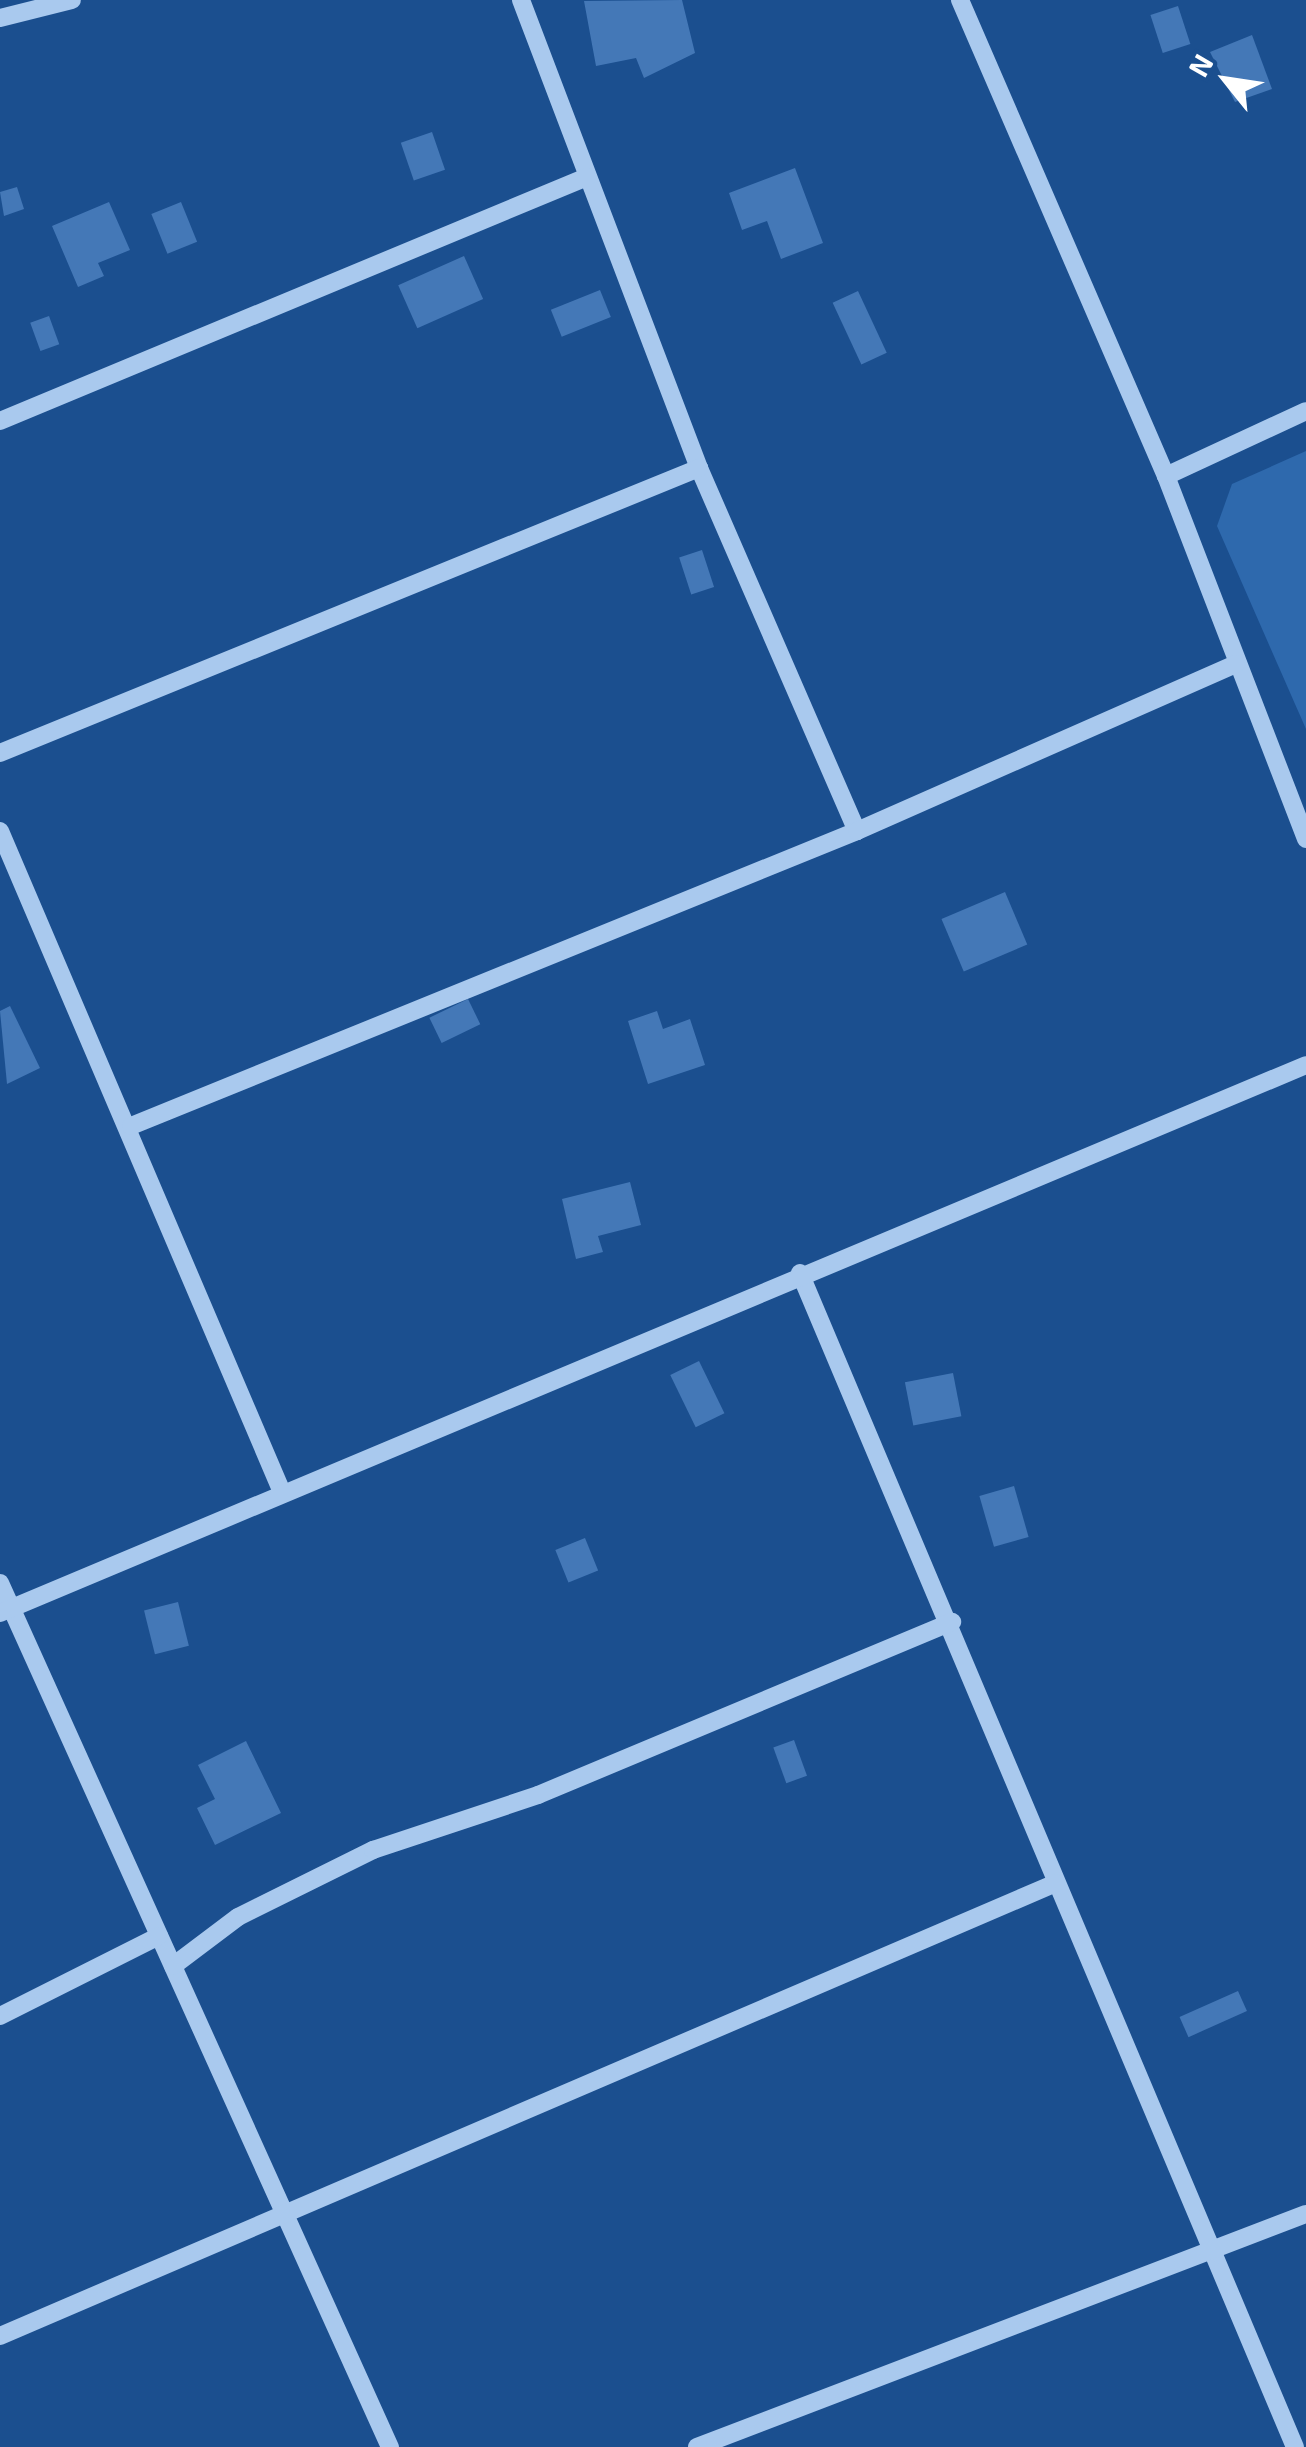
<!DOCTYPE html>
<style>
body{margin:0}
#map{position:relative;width:1306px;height:2447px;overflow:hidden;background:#1b4f8f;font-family:"Exo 2",sans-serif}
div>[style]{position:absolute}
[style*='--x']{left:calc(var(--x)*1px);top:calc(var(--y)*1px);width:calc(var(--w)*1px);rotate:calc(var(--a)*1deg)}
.green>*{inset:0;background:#2e69ad}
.building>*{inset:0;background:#4478b7;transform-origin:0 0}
.minor>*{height:18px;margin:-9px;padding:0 9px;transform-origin:9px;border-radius:9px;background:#a9c9ee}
span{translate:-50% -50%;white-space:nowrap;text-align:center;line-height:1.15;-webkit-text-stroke:8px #1b4f8f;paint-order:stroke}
.north{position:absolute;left:1176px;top:30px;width:100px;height:100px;-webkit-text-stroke:8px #1b4f8f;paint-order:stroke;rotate:300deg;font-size:28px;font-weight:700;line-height:40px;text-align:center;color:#fff}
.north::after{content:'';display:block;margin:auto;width:35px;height:45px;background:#fff;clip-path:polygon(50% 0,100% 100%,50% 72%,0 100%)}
</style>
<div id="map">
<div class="green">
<div style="clip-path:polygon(1306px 451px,1306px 729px,1217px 526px,1232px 484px)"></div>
</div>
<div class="building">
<div style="clip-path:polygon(682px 0,695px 53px,644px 78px,636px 58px,596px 66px,584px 1px)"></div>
<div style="left:1178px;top:6px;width:40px;height:29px;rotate:72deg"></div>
<div style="clip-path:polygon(1252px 35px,1272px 89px,1235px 102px,1210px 52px)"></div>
<div style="left:432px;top:132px;width:40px;height:33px;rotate:71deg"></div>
<div style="clip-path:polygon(795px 168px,823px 243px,781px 259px,767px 221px,742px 230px,729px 193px)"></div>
<div style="clip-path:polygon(17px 187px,24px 209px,4px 216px,0 192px)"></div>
<div style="clip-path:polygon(109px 202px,130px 250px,98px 263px,104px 276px,78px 287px,52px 226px)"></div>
<div style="left:181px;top:202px;width:43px;height:32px;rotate:68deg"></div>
<div style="left:464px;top:256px;width:47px;height:72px;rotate:66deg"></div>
<div style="left:600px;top:290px;width:29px;height:53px;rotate:68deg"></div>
<div style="left:858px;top:291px;width:68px;height:28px;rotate:65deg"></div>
<div style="left:49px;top:316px;width:30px;height:20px;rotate:70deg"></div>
<div style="left:702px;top:550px;width:39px;height:24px;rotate:72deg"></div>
<div style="left:1005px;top:892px;width:57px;height:69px;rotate:67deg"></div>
<div style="left:468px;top:999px;width:28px;height:43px;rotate:64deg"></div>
<div style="clip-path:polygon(10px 1006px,40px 1068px,7px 1084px,0 1011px)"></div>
<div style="clip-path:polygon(657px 1011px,663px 1029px,690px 1019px,705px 1065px,648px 1084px,628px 1021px)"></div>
<div style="clip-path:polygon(630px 1182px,641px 1225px,598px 1236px,603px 1252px,576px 1259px,562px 1199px)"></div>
<div style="left:699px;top:1361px;width:58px;height:32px;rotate:64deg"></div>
<div style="left:953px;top:1373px;width:44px;height:49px;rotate:79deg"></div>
<div style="left:1014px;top:1486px;width:53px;height:36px;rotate:74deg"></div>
<div style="left:585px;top:1538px;width:35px;height:32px;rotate:68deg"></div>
<div style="left:178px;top:1602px;width:45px;height:35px;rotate:76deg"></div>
<div style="left:794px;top:1740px;width:38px;height:22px;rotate:70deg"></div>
<div style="clip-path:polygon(246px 1741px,281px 1813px,215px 1845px,197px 1808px,215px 1799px,198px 1765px)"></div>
<div style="left:1238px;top:1991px;width:22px;height:64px;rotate:66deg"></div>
</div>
<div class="minor">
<div style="--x:521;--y:0;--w:501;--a:69.18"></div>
<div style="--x:699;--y:468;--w:396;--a:66.5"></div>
<div style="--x:960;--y:0;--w:519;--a:66.6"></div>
<div style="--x:1166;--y:476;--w:389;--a:68.9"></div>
<div style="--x:0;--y:18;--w:74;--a:-14"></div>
<div style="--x:0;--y:421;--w:636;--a:-22.57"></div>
<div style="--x:1166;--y:476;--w:154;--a:-24.9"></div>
<div style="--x:0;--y:753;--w:755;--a:-22.18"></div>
<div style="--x:0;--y:831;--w:719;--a:66.9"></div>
<div style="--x:131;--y:1126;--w:784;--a:-22.11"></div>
<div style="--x:857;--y:831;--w:414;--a:-23.8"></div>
<div style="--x:800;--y:1273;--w:1274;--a:67.14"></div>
<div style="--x:0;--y:1583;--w:948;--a:65.71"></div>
<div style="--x:0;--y:1613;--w:1416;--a:-22.76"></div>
<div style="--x:173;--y:1966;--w:81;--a:-37"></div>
<div style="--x:238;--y:1917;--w:151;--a:-26.4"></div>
<div style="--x:373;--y:1850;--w:174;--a:-18.4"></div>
<div style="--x:538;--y:1795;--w:449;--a:-22.7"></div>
<div style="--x:0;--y:2016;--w:178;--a:-26.7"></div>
<div style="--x:0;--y:2336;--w:1149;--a:-23.22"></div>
<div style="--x:697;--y:2447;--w:652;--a:-20.94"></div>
</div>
<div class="north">N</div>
</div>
